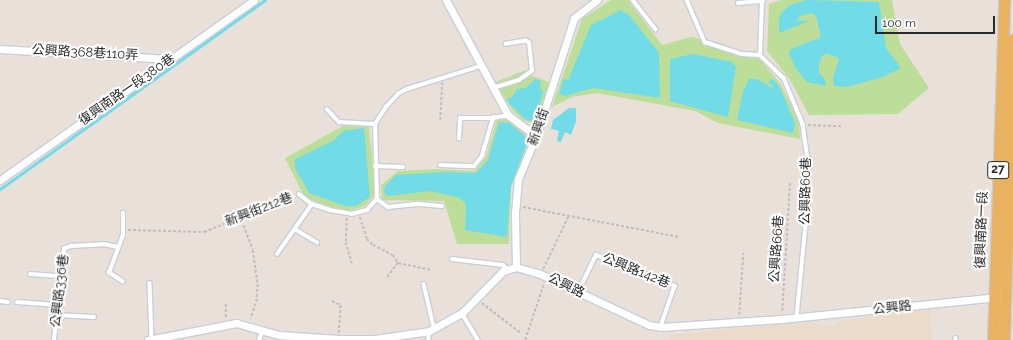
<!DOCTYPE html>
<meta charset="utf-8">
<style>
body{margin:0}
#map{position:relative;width:1013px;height:340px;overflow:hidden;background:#eae0da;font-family:Raleway,"Noto Sans TC",sans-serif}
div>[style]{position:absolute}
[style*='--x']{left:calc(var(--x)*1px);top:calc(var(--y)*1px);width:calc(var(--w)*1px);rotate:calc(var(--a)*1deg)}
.education>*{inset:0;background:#ebdbca}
.green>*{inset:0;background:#bcde98}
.water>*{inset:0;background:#71dbe8}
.stream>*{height:2.5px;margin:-1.25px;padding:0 1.25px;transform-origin:1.25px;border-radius:1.25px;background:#71dbe8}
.path>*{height:1.5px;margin-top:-0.75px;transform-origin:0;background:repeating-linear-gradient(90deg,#bebebe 0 3px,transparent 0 5px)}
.roads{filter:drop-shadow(1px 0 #c8ced9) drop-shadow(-1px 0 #c8ced9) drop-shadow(0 1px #c8ced9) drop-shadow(0 -1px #c8ced9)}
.service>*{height:3.5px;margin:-1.75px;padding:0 1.75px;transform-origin:1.75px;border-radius:1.75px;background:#fff}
.minor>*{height:7px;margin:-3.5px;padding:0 3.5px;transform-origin:3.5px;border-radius:3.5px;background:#fff}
.primary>*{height:11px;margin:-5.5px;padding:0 5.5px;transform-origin:5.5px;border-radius:5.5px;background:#e9b260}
span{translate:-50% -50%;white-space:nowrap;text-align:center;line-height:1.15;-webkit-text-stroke:4px #fff;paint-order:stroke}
.shield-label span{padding:1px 3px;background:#fff;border:1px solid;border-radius:3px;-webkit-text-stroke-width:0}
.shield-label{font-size:12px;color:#282828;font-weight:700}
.street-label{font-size:13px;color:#282828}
.scale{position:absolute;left:875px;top:16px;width:120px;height:18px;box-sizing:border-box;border:2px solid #282828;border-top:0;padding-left:5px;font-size:12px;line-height:14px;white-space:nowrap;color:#282828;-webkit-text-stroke:3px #fff;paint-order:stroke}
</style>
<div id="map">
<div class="education">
<div style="clip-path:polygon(930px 308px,932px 340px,670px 340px,670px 335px,810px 321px,820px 326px,834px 326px,840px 321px)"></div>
</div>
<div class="green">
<div style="clip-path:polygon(611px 0,628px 0,662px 45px,691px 37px,717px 42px,757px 56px,780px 83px,799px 120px,800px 139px,718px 123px,695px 111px,597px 93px,572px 97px,552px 107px,582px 19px)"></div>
<div style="clip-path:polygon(782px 0,892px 0,900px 44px,929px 88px,898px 114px,809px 115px,789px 78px,767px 51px,769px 4px)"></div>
<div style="clip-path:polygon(526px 70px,530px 75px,549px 82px,538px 118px,532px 123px,523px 120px,513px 111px,495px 82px)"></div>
<div style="clip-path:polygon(497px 119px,507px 120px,526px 134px,528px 142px,511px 187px,509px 244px,457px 244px,444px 201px,382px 200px,381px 185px,398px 171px,436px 169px,475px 171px,486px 157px)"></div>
<div style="clip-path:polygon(343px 126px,369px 127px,374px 178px,374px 195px,365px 206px,350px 211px,328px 207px,304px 196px,285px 158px)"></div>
</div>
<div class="water">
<div style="clip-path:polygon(807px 0,879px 2px,886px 48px,901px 68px,883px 77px,846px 87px,834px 86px,833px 77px,839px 60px,837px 57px,827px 54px,823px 55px,819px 63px,819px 73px,825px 79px,826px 86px,807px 82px,796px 69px,789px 54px,791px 49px,821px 37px,816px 16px,812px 13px,800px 16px,797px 21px,809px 21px,779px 33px,779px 19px,782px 12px,790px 5px)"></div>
<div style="clip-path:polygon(621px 10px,630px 16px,659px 53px,660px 98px,593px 88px,565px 96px,559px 94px,563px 79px,568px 80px,591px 25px)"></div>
<div style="clip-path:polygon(693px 54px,732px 62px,736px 67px,728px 117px,670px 101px,670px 59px)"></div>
<div style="clip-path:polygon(535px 79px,541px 81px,540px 89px,543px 91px,537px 115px,532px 121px,525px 119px,506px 100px,512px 97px,517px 89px,526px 88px)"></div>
<div style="clip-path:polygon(749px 79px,757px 79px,772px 88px,774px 87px,768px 82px,773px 79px,780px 88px,795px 123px,793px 133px,737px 120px,743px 91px)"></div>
<div style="clip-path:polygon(569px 108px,576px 108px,576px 121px,571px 135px,565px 132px,561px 142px,557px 141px,559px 131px,551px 129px,553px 120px)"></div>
<div style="clip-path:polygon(499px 122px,509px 123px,526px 137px,527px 143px,511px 186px,507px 237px,465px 230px,466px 204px,460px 198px,431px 191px,387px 196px,384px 192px,385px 186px,396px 175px,443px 172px,476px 173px,488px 160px)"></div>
<div style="clip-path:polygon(364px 128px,370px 197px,356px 206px,345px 206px,309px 193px,295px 168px,295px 159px,333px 141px,343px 131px)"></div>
</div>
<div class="stream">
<div style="--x:0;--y:189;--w:325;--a:-35.5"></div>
</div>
<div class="path">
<div style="--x:440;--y:120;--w:37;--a:-87"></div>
<div style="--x:808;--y:125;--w:33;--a:2"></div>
<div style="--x:523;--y:207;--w:159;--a:10.9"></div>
<div style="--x:240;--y:216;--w:36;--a:69"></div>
<div style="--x:253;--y:250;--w:34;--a:82"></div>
<div style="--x:258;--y:284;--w:15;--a:94"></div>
<div style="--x:257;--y:299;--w:21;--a:107"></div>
<div style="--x:360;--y:217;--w:23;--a:72"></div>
<div style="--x:367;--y:239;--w:8;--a:45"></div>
<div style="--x:373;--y:245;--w:22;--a:27"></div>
<div style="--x:393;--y:255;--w:9;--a:58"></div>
<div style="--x:398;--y:263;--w:19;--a:126"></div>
<div style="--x:347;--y:218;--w:24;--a:92"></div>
<div style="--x:346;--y:242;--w:22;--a:74"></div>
<div style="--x:128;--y:230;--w:76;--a:1.5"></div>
<div style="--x:204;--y:232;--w:96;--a:-22"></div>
<div style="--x:398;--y:263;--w:34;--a:12"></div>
<div style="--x:543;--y:269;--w:60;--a:-64.3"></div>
<div style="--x:332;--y:301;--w:10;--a:24"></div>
<div style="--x:341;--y:305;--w:28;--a:94"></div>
<div style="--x:482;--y:303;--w:49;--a:37.6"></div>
<div style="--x:226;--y:304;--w:14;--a:90"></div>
<div style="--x:782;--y:311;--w:130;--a:-86.5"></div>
<div style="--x:739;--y:315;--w:62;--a:-86.3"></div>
<div style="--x:525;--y:340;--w:60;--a:-71.6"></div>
</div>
<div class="roads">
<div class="service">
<div style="--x:633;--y:0;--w:37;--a:52"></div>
<div style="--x:687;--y:0;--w:46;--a:66.8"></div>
<div style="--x:705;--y:42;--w:39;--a:18"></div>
<div style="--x:742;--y:54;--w:18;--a:3"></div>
<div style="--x:738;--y:3;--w:25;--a:-5"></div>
<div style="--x:760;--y:55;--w:33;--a:44"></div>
<div style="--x:784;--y:78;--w:50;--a:67.6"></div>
<div style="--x:803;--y:124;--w:43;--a:82.1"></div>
<div style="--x:809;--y:167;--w:38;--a:92"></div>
<div style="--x:808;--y:205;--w:113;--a:95.6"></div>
<div style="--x:760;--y:55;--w:55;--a:-87.9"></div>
<div style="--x:493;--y:88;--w:27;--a:-17"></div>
<div style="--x:519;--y:80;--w:16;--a:-35"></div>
<div style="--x:532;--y:71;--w:28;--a:-96"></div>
<div style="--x:529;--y:43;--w:4;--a:-146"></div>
<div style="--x:526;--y:41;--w:20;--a:171"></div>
<div style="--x:327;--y:109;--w:18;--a:47"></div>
<div style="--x:339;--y:122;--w:36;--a:3"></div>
<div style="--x:459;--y:139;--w:21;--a:-87"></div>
<div style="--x:460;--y:118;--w:33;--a:0"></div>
<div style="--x:440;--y:165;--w:34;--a:2"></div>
<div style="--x:474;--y:166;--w:13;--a:-51"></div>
<div style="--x:482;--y:156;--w:40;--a:-74"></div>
<div style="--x:493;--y:118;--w:15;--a:-11"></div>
<div style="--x:375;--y:166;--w:28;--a:2"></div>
<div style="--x:299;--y:194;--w:16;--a:38"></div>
<div style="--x:312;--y:204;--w:19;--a:18"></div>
<div style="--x:330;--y:210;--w:22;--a:10"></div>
<div style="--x:352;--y:214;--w:16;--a:-15"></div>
<div style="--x:367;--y:210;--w:15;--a:-48"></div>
<div style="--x:377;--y:199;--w:75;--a:-91.5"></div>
<div style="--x:375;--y:124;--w:20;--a:-57"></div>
<div style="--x:386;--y:107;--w:19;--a:-47"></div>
<div style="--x:399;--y:93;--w:9;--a:-27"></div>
<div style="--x:407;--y:89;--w:77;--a:-17.3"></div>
<div style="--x:377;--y:199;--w:14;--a:36"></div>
<div style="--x:388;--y:207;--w:31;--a:-6"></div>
<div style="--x:419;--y:204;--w:23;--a:5"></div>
<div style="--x:295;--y:229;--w:26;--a:31"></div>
<div style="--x:277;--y:254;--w:61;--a:-55"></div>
<div style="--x:452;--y:259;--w:51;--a:6.7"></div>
<div style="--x:503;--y:265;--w:6;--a:39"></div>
<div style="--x:30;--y:274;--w:30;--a:4"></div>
<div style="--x:123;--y:282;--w:17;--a:-147"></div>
<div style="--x:109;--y:273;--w:40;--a:-69.8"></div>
<div style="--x:123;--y:235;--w:22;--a:-90"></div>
<div style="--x:150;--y:283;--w:56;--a:88"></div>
<div style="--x:424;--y:284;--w:44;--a:76.9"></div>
<div style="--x:578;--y:292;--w:41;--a:-64.1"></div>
<div style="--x:596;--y:255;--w:85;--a:21.4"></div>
<div style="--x:675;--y:286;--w:43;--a:108.9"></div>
<div style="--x:0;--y:301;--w:8;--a:7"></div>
<div style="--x:17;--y:302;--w:40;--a:4.3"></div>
<div style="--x:462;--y:313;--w:31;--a:59"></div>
<div style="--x:56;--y:315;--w:38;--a:3"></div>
<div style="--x:429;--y:332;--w:8;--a:90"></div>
<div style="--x:956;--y:338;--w:2;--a:90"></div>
<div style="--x:54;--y:340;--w:92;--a:-83.7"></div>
<div style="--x:64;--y:249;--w:8;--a:-23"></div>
<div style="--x:71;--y:246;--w:33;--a:-3"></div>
<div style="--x:104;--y:244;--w:14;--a:12"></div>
<div style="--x:259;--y:340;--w:9;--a:-69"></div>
</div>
<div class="minor">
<div style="--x:446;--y:0;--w:131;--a:61.7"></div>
<div style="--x:508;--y:115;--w:35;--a:37"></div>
<div style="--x:0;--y:49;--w:170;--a:3.4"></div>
<div style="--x:0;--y:180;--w:311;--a:-35.3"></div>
<div style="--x:516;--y:267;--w:54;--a:-91.1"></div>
<div style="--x:515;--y:213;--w:34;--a:-85"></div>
<div style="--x:518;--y:179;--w:47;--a:-67.3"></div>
<div style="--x:536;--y:136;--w:124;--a:-72.1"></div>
<div style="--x:574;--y:18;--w:29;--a:-38"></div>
<div style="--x:148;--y:340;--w:90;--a:-10.9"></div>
<div style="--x:236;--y:323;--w:45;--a:15.6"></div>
<div style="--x:279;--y:335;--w:60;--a:3.8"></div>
<div style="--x:339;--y:339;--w:36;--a:0"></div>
<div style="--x:375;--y:339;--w:55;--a:-8.4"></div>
<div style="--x:429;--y:331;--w:38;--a:-29"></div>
<div style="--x:462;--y:313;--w:59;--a:-45.7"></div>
<div style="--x:503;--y:271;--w:14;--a:-17"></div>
<div style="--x:516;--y:267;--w:25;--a:16"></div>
<div style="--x:540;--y:274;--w:120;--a:25.1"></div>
<div style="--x:649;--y:325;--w:12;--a:9"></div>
<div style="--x:661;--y:327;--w:120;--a:-3.8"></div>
<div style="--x:781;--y:319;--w:218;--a:-5.8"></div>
</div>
<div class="primary">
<div style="--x:993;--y:340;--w:340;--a:-88.1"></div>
<div style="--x:1004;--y:340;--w:301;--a:-88.3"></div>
</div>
</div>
<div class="shield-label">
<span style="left:998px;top:170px">27</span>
</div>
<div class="street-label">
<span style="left:85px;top:53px;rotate:3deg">公興路368巷110弄</span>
<span style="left:127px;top:90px;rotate:-35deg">復興南路一段380巷</span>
<span style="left:539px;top:127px;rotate:-71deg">新興街</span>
<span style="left:806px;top:191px;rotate:-89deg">公興路60巷</span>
<span style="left:259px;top:210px;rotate:-21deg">新興街212巷</span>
<span style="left:982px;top:230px;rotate:-88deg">復興南路一段</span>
<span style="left:777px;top:249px;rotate:-86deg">公興路66巷</span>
<span style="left:636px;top:271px;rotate:22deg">公興路142巷</span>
<span style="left:566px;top:286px;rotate:26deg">公興路</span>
<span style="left:60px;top:291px;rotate:-83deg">公興路336巷</span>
<span style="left:892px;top:308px;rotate:-6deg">公興路</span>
</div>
<div class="scale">100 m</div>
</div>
